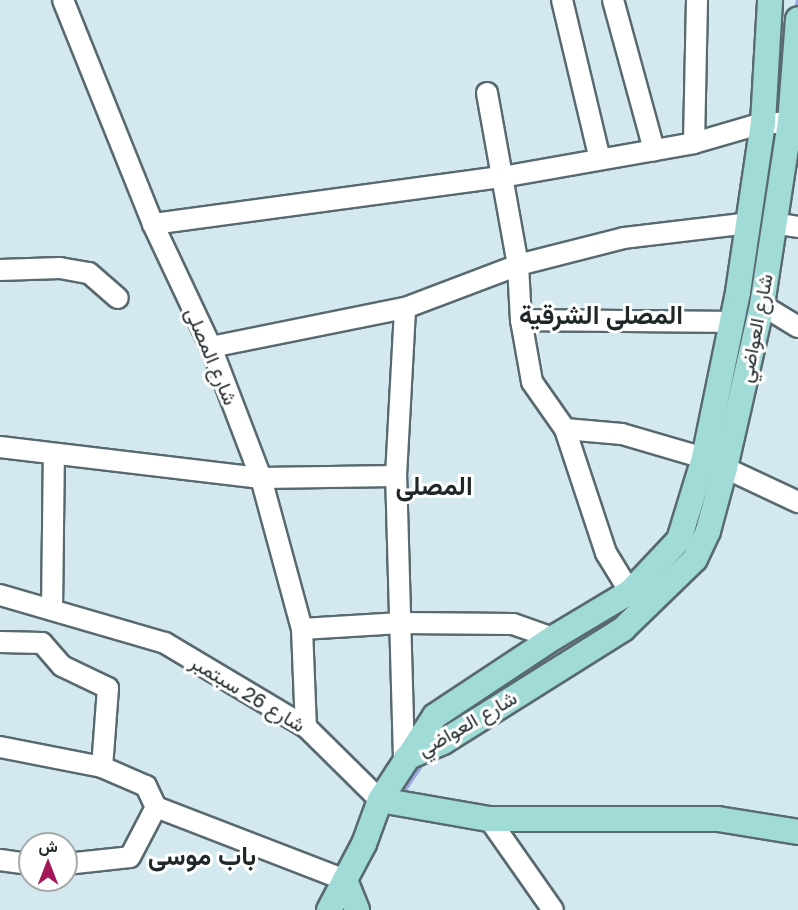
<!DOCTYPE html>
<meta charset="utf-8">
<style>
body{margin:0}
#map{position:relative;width:798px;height:910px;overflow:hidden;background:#d4e9ef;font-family:"Golos Text",Vazirmatn,sans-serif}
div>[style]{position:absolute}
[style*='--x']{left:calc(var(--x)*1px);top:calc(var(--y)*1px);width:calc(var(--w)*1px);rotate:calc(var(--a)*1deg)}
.stream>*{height:5px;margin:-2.5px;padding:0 2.5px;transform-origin:2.5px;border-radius:2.5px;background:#9ba8e1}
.roads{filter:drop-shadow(2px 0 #586a70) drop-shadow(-2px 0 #586a70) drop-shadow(0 2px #586a70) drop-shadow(0 -2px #586a70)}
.minor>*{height:20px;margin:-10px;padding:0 10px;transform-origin:10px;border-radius:10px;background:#fff}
.major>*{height:24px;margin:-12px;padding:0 12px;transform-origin:12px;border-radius:12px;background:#a1dbd7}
span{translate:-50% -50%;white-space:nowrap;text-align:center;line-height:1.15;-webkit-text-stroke:6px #fff;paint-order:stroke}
.street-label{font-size:20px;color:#1f2729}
.district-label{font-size:26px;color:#1f2729;font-weight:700}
.north{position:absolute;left:18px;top:832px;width:60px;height:60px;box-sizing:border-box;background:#fff;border:2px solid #a5a9a9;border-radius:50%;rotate:0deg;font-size:16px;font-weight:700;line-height:24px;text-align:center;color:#1f2729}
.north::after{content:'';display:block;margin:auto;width:21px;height:27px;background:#a5175b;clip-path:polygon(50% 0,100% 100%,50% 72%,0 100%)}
</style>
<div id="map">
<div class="stream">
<div style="--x:795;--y:14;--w:14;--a:-78"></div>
<div style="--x:745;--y:325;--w:63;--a:-79.9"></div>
<div style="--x:693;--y:534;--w:21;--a:-67"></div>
<div style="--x:590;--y:636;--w:39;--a:-35"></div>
<div style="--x:400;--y:795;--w:41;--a:-55.9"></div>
</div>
<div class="roads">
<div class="minor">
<div style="--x:63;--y:0;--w:241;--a:68.1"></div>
<div style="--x:153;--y:224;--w:136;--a:64.8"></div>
<div style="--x:211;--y:347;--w:140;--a:69.1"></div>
<div style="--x:261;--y:478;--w:156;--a:74.8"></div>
<div style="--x:302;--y:629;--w:98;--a:87.7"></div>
<div style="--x:562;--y:0;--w:163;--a:76.6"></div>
<div style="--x:613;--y:0;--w:156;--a:74.7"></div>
<div style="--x:487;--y:93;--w:175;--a:79.8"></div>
<div style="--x:518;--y:265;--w:55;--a:86.9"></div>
<div style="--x:521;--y:320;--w:63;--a:79.9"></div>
<div style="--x:532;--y:382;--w:57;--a:54.9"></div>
<div style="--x:565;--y:429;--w:131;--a:71.7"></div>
<div style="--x:606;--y:553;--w:46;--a:58.4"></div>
<div style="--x:694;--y:143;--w:143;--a:-88.8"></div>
<div style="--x:773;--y:223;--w:25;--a:9"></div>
<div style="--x:153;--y:224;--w:352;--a:-7.7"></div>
<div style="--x:502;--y:177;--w:195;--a:-10"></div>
<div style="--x:694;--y:143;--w:72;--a:-16.2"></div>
<div style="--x:763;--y:123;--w:35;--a:0"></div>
<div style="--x:0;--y:270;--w:60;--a:-1.9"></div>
<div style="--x:60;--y:268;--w:29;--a:10"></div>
<div style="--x:89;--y:273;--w:38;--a:41"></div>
<div style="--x:762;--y:305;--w:42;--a:31.4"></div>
<div style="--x:521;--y:320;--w:209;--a:0.5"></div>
<div style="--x:211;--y:347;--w:198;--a:-11.4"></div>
<div style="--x:405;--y:308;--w:121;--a:-20.8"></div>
<div style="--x:518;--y:265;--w:109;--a:-14.3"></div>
<div style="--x:624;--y:238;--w:126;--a:-6.8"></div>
<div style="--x:565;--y:429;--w:57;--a:5"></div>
<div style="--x:622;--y:434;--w:85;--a:16.3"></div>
<div style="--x:704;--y:458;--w:104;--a:25.1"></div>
<div style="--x:0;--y:447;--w:263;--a:6.8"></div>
<div style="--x:261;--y:478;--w:135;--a:-0.8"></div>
<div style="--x:0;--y:595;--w:172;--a:16.2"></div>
<div style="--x:165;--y:643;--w:164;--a:30.8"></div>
<div style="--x:306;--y:727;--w:104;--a:44.6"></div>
<div style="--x:52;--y:610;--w:156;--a:-89.3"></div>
<div style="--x:302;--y:629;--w:99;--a:-3.5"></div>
<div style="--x:401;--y:623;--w:112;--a:0.5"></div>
<div style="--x:513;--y:624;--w:42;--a:19.3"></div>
<div style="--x:0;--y:642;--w:42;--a:1.4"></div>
<div style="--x:42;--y:643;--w:30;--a:49"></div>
<div style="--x:62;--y:666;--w:51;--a:25.6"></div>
<div style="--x:108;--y:688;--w:79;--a:94.3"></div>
<div style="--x:0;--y:747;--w:104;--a:11.1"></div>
<div style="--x:102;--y:767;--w:48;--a:23.4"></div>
<div style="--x:146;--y:786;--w:23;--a:65"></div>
<div style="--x:156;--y:807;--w:203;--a:21.1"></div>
<div style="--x:404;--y:758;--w:282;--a:-91.6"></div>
<div style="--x:396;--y:476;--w:168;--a:-86.9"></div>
<div style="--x:489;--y:819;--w:111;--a:54.9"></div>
<div style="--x:0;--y:860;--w:30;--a:8"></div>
<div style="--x:66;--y:864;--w:64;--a:-6.2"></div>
<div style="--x:130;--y:857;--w:56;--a:-62.5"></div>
</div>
<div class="major">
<div style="--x:406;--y:758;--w:40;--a:-23.4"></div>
<div style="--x:443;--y:742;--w:213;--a:-32.1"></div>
<div style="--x:623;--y:629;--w:100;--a:-44.2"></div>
<div style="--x:695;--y:559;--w:31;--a:-65"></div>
<div style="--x:708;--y:531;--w:65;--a:-74.9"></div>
<div style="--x:725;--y:468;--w:167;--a:-77.2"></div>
<div style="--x:762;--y:305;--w:184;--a:-81.3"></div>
<div style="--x:790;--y:123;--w:104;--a:-85.6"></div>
<div style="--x:380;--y:800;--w:111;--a:9.9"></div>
<div style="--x:489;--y:819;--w:229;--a:0"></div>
<div style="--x:718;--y:819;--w:81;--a:9.2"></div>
<div style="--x:345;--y:880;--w:32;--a:68"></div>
<div style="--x:329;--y:910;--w:75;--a:-62.1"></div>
<div style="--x:364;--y:844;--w:47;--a:-70"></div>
<div style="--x:380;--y:800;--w:100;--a:-56.8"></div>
<div style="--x:435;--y:716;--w:141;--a:-33.5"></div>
<div style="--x:553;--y:638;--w:90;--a:-30.9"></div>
<div style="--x:630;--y:592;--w:71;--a:-46.7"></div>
<div style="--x:679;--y:540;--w:86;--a:-73"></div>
<div style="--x:704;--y:458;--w:169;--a:-78.4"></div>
<div style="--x:738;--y:292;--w:171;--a:-81.6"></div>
<div style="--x:763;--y:123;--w:123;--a:-86.7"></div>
</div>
</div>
<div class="street-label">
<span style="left:755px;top:328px;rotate:-79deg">شارع العواضي</span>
<span style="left:212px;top:356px;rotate:67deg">شارع المصلى</span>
<span style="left:248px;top:693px;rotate:31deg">شارع 26 سبتمبر</span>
<span style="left:467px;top:723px;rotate:-30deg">شارع العواضي</span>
</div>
<div class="district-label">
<span style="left:601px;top:315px">المصلى الشرقية</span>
<span style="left:434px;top:486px">المصلى</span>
<span style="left:202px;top:856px">باب موسى</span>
</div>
<div class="north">ش</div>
</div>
